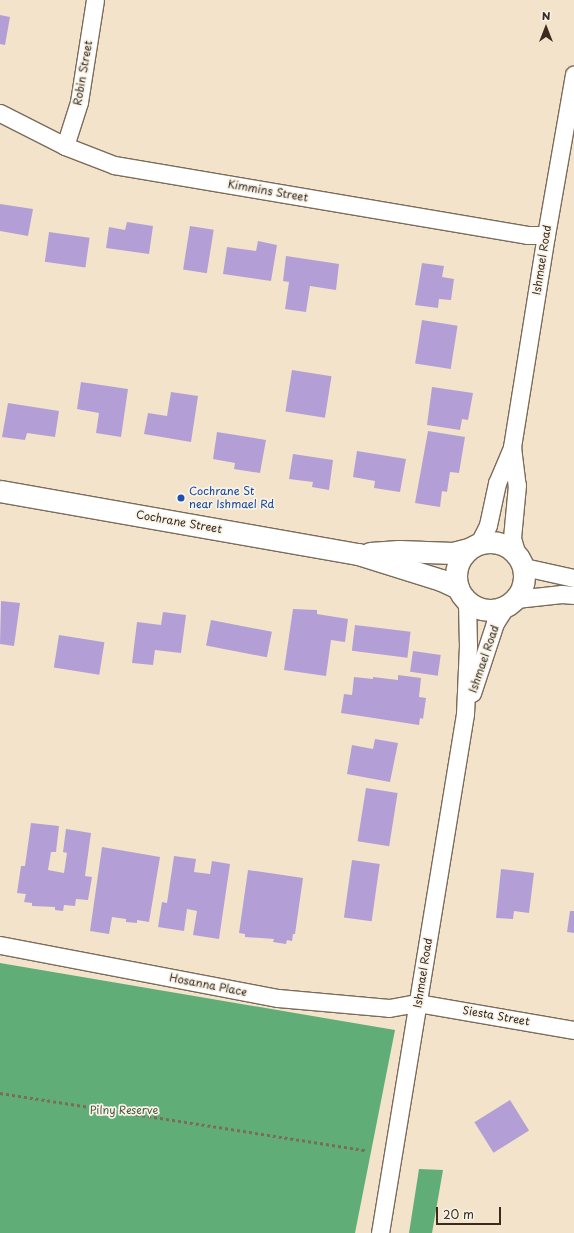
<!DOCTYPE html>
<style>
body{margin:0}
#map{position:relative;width:574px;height:1233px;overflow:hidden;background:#f3e3cb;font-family:"Playpen Sans",sans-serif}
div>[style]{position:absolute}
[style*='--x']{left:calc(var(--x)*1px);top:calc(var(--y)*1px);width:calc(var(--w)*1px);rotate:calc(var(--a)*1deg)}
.forest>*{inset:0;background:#61ad78}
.building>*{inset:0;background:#b39fd6;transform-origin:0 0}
.path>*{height:2.5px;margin-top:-1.25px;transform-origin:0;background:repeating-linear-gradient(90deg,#7b6b5b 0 3px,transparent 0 6px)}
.roads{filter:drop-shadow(1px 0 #7b6b5b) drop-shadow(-1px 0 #7b6b5b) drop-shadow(0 1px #7b6b5b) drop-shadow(0 -1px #7b6b5b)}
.minor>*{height:17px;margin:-8.5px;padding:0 8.5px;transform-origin:8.5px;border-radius:8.5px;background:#fff}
.tertiary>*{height:21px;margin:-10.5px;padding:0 10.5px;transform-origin:10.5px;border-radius:10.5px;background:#fff}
.tertiary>.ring{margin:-10.5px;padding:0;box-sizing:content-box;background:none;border:21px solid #fff;border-radius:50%}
.dots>*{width:11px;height:11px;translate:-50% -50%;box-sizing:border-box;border:2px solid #f7f3e8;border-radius:50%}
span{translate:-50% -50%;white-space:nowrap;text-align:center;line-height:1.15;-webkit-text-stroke:3.5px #f7f3e8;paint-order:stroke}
.street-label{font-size:11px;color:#3b2a1e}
.transit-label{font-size:11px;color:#164399}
.left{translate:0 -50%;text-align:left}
.park-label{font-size:11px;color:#4d5a3f}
.north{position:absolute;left:526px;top:8px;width:40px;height:40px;-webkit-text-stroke:3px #f7f3e8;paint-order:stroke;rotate:0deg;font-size:11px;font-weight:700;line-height:16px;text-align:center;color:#3b2a1e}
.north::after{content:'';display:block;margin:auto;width:14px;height:18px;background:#3b2a1e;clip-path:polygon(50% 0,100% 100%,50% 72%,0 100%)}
.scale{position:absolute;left:436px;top:1207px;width:65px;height:18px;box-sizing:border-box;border:2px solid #3b2a1e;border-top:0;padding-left:5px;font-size:12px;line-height:14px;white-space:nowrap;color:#3b2a1e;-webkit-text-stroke:3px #f7f3e8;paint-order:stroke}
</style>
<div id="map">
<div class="forest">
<div style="clip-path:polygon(0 963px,395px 1030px,355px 1233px,0 1233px)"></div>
<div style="clip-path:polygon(419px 1169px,443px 1170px,432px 1233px,409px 1233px)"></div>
</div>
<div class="building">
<div style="clip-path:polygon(0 15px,10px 17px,5px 45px,0 44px)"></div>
<div style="clip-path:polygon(0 204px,33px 209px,28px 236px,0 231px)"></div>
<div style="clip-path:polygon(127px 222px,153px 226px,149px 254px,106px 248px,109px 227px,125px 230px)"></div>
<div style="left:190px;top:226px;width:24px;height:44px;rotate:9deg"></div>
<div style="left:49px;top:232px;width:41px;height:30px;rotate:8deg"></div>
<div style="clip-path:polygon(258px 241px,277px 245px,271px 281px,223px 274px,227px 247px,256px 251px)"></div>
<div style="clip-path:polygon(286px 256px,339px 264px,336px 290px,310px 286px,306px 312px,285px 309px,289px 282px,283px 281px)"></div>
<div style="clip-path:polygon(422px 263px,444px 266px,442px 277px,454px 279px,451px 300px,439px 299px,438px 308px,415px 305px)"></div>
<div style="left:422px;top:320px;width:36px;height:44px;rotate:9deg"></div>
<div style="left:292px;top:370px;width:40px;height:42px;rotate:9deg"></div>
<div style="clip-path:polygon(81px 382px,128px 389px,121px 437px,96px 433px,99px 413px,77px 409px)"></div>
<div style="clip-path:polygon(432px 387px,473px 393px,468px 420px,462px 419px,460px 430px,427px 425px)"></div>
<div style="clip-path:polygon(171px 392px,198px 396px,191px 442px,144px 434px,148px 413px,167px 416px)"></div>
<div style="clip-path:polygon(8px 403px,59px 411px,55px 437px,27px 433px,25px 440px,2px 437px)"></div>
<div style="clip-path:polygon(428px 431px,465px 437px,459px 473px,450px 472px,447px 492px,442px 491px,440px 507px,415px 503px)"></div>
<div style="clip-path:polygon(217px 432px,266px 440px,260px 473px,234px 469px,235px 463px,213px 459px)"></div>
<div style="clip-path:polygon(357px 451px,406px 459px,400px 492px,374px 488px,375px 481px,353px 477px)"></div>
<div style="clip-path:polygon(293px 454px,333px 460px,329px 490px,312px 487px,313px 482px,289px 479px)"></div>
<div style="clip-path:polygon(1px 601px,20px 603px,14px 646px,0 644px)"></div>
<div style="clip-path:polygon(293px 609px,317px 610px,317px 614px,348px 619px,345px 642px,331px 640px,326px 676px,284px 670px)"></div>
<div style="clip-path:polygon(163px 612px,186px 615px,181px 653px,155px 650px,153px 665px,132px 663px,137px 622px,161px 625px)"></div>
<div style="left:211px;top:620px;width:62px;height:26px;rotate:11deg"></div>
<div style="left:355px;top:625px;width:56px;height:26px;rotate:7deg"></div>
<div style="left:59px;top:635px;width:46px;height:33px;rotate:9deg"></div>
<div style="left:413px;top:651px;width:28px;height:21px;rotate:8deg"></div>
<div style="clip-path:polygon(398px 675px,421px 678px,419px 697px,426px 698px,423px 719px,420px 718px,419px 725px,341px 713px,344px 694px,352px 695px,354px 677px,373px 679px,373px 677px,398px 680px)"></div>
<div style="clip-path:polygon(375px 739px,398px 743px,390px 782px,347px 774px,352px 745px,373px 749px)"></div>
<div style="left:366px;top:788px;width:32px;height:54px;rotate:9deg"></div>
<div style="clip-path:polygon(31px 823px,59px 826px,56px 852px,51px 852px,48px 870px,64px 873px,67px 853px,63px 852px,66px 829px,91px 833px,85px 876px,92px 877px,88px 900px,76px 899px,75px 906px,64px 905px,63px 911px,55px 910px,55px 907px,32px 906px,32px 903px,24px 902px,26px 894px,17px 893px,21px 866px,25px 866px)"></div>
<div style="clip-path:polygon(102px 847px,160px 857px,149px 922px,137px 920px,137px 923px,126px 922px,126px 919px,112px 917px,109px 934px,90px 931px)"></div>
<div style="clip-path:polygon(174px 856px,196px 859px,194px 872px,210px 874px,212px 861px,230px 864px,219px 939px,193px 935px,197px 911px,187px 909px,184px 931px,158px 927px,162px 902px,167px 903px)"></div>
<div style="left:352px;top:860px;width:28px;height:58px;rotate:8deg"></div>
<div style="clip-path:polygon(501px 869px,534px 873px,529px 913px,514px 911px,513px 919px,496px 918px)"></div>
<div style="clip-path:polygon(248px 870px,303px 878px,295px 934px,293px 934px,292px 941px,287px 940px,286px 944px,273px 942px,274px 939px,245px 937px,245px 934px,239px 933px)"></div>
<div style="clip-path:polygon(570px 911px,574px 911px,574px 933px,567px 932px)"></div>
<div style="left:510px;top:1100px;width:36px;height:42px;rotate:58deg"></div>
</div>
<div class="path">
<div style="--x:0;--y:1093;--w:370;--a:8.9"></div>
</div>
<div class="roads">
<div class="minor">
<div style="--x:0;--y:113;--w:73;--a:26.9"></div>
<div style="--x:65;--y:146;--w:53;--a:21.2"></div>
<div style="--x:114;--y:165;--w:419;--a:9.6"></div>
<div style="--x:527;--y:235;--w:19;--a:0"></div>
<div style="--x:65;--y:146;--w:46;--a:-72.3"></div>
<div style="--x:79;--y:102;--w:103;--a:-81.1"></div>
<div style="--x:512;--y:447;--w:38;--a:83"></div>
<div style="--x:517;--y:485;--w:53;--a:95.4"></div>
<div style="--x:512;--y:538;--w:15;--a:74"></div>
<div style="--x:479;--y:543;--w:20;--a:-63"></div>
<div style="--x:488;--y:525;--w:43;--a:-77.9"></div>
<div style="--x:497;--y:483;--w:39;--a:-67"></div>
<div style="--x:512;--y:447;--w:215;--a:-80.9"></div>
<div style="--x:546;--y:235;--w:163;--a:-80.1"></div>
<div style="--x:524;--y:567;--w:51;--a:12.4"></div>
<div style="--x:516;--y:599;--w:46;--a:-6.2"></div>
<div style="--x:562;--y:594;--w:12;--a:5"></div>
<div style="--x:472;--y:693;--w:74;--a:-71.8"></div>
<div style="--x:495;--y:623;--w:20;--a:-57"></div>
<div style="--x:0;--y:945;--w:283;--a:10.8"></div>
<div style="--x:278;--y:998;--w:111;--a:5.1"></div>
<div style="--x:389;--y:1008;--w:29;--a:-10"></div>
<div style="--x:418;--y:1003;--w:158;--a:9.8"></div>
<div style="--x:380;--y:1233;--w:526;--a:-80.7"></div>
<div style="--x:465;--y:714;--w:68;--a:-87.5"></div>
<div style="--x:468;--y:646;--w:45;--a:-91.3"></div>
</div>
<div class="tertiary">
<div style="--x:0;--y:491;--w:364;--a:10"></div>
<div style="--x:358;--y:554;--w:87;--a:17.4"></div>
<div style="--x:441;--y:580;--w:19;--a:25"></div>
<div class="ring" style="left:456px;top:542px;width:47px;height:47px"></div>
<div style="--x:370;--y:553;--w:29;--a:-4"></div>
<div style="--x:399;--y:551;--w:54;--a:2.1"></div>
<div style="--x:453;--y:553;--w:16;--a:-15"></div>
</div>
</div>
<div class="dots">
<div style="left:181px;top:498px;background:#1a4fb4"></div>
</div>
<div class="street-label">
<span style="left:83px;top:73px;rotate:-80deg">Robin Street</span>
<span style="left:268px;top:191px;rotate:10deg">Kimmins Street</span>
<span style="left:542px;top:260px;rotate:-81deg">Ishmael Road</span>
<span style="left:179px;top:522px;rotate:10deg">Cochrane Street</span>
<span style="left:484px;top:659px;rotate:-71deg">Ishmael Road</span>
<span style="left:423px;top:973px;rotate:-81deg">Ishmael Road</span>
<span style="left:208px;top:985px;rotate:11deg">Hosanna Place</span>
<span style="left:496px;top:1016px;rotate:10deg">Siesta Street</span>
</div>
<div class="transit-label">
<span class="left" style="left:189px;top:498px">Cochrane St<br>near Ishmael Rd</span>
</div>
<div class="park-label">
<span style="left:124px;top:1110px">Pilny Reserve</span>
</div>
<div class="north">N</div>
<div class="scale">20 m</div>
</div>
